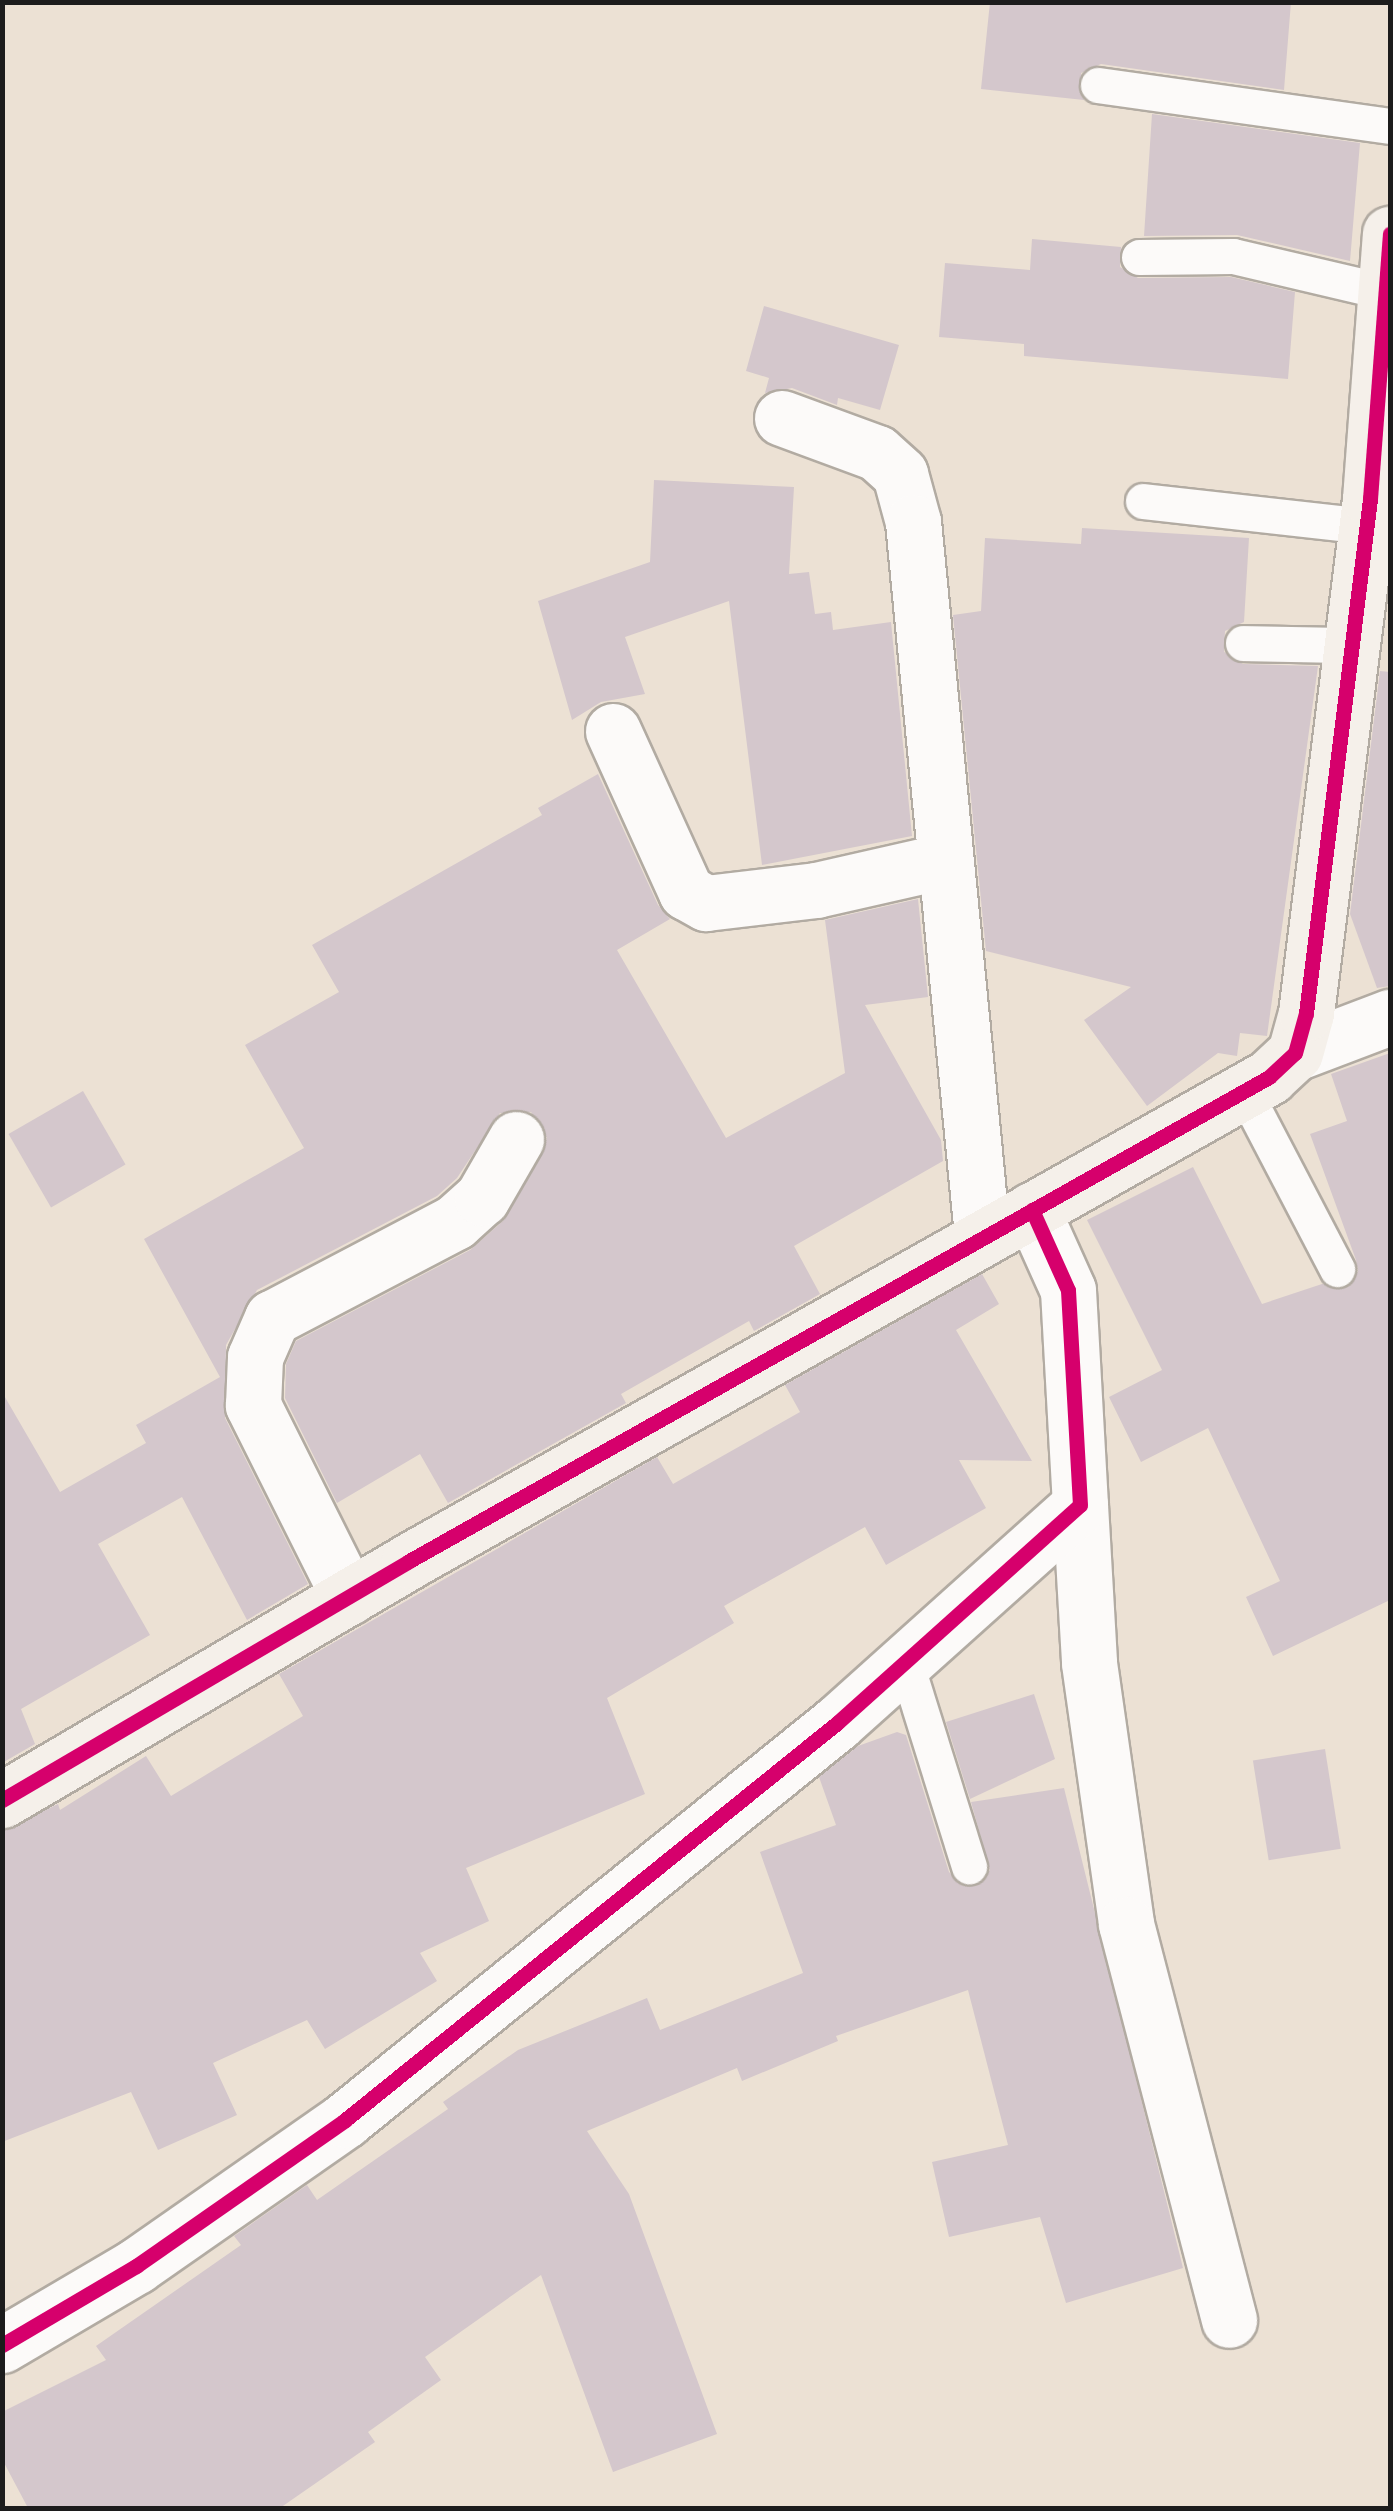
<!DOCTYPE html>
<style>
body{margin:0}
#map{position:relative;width:1393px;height:2511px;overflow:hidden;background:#ece1d4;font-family:"Comic Neue",sans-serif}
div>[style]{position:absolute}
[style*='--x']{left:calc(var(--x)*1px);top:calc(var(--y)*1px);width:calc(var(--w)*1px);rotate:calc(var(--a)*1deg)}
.building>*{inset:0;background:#d4c7cc;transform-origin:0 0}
.roads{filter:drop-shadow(2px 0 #b2aba2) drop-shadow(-2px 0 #b2aba2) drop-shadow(0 2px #b2aba2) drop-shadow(0 -2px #b2aba2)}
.lane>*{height:35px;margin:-17.5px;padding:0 17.5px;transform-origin:17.5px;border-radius:17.5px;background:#fcfaf9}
.street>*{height:55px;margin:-27.5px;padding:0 27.5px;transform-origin:27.5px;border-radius:27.5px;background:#fcfaf9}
.secondary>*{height:55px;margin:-27.5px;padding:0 27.5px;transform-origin:27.5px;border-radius:27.5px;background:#f5f0ea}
.cycleway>*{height:15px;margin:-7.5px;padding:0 7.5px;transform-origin:7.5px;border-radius:7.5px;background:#d6006c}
span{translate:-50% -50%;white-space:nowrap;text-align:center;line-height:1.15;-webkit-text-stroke:9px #fff;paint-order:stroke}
.frame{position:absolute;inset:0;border:5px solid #1c1c1c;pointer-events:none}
</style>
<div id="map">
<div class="building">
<div style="clip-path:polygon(990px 2px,1291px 2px,1284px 90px,1101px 64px,1081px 73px,1084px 100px,981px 89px)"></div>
<div style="clip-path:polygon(1152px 114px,1360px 143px,1350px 261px,1237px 235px,1144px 236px)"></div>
<div style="clip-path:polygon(1032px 239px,1121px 247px,1120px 267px,1138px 278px,1231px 277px,1295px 292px,1288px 379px,1024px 356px,1024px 344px,939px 337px,945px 263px,1030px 270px)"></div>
<div style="clip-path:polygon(764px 306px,899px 345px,880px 410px,838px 398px,837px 405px,792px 388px,765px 393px,769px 378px,746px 371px)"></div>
<div style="clip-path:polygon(654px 480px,794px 487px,789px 574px,809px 572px,815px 614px,831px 612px,833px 630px,891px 622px,912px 836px,762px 865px,729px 601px,625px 637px,645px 694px,601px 702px,572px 720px,538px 601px,650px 562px)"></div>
<div style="clip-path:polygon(1082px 528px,1249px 538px,1244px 622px,1225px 631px,1224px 652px,1243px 664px,1318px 666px,1267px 1036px,1240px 1033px,1237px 1056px,1218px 1053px,1147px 1106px,1084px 1020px,1131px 987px,986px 951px,953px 615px,981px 611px,985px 538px,1081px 544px)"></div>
<div style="clip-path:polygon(1380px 671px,1390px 672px,1390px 986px,1377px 988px,1350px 914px)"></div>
<div style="clip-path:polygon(598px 774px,658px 905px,670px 919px,617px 950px,726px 1138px,845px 1073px,825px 920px,918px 899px,928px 997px,865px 1005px,941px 1140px,943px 1161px,794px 1246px,820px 1294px,754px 1331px,749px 1321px,621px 1394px,626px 1403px,448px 1503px,420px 1454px,337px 1503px,285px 1398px,286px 1364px,296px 1341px,470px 1250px,503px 1221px,547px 1138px,531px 1112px,500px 1113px,457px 1178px,437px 1196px,257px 1290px,226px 1345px,225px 1418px,308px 1584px,247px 1620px,182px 1497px,98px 1544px,150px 1635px,21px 1709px,35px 1744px,2px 1763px,2px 1392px,60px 1492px,146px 1443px,136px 1425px,220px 1377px,144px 1239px,304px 1148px,245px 1045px,339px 992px,312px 945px,542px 815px,538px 808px)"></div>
<div style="clip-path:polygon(1390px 1053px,1390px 1600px,1273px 1656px,1246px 1597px,1280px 1581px,1208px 1428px,1141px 1462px,1109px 1397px,1162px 1370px,1087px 1220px,1193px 1167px,1262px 1304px,1322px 1284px,1348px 1287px,1358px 1271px,1356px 1260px,1310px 1134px,1347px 1121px,1331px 1074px)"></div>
<div style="left:83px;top:1091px;width:85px;height:86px;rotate:60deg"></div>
<div style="clip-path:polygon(982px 1274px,999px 1304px,956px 1330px,1032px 1461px,959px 1460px,986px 1508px,886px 1565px,865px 1527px,724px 1606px,734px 1623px,607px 1698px,645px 1794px,466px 1868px,489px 1921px,420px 1953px,437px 1981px,325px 2049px,307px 2020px,213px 2063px,237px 2115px,158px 2150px,131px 2092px,2px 2142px,2px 1831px,58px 1804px,60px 1810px,146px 1756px,171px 1796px,303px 1716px,279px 1674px,657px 1457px,673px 1484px,800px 1412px,785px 1385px)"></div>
<div style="clip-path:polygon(1034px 1694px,1055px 1759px,970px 1799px,946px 1722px)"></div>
<div style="clip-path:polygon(897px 1732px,906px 1735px,949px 1872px,963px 1886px,976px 1886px,990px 1870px,971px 1802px,1064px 1788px,1183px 2268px,1066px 2303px,1040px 2217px,949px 2237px,932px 2162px,1008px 2145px,968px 1990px,836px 2036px,838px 2041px,742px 2081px,737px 2068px,587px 2131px,629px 2194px,717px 2434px,613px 2472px,541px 2275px,425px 2357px,441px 2380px,368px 2432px,375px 2442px,280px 2508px,28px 2508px,2px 2459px,2px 2412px,106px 2360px,96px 2346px,241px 2245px,234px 2236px,307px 2185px,317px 2200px,448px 2109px,443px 2102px,518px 2050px,647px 1998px,660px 2030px,803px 1973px,760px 1852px,836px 1825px,819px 1777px,858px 1746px)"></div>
<div style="left:1325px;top:1749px;width:101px;height:73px;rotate:81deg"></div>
</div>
<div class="roads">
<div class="lane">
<div style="--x:1098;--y:85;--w:295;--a:8"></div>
<div style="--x:1139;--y:257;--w:94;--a:-0.6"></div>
<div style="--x:1233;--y:256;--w:157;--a:13.2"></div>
<div style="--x:1143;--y:501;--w:224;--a:6.4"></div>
<div style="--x:1243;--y:643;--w:108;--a:1.1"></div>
<div style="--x:1244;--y:1091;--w:201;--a:62.4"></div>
<div style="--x:906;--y:1664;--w:212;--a:72.7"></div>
</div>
<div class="street">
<div style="--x:782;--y:418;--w:101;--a:20.2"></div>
<div style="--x:877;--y:453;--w:31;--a:42"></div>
<div style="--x:900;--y:474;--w:50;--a:74.8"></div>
<div style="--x:913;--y:522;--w:716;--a:84.47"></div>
<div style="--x:613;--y:731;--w:177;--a:65.6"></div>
<div style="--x:686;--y:892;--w:23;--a:29"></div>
<div style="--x:706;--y:903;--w:111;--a:-6.7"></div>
<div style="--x:816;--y:890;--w:131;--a:-12.8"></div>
<div style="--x:1295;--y:1053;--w:102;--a:-20.8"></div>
<div style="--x:1080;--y:1505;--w:158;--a:86.7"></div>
<div style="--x:1089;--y:1663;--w:264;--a:81.9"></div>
<div style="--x:1126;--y:1924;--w:409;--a:75.4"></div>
<div style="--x:349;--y:1597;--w:215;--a:-116.6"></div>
<div style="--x:253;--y:1405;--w:48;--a:-87.6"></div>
<div style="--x:255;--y:1357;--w:43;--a:-66.4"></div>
<div style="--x:272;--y:1318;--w:207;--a:-27.7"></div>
<div style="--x:455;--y:1222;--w:36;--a:-42"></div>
<div style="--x:482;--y:1198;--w:68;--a:-60"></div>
<div style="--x:2;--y:2345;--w:156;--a:-30.5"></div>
<div style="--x:136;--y:2266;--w:255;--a:-34.9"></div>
<div style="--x:345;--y:2120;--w:632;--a:-38.9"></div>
<div style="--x:837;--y:1723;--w:326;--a:-41.9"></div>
<div style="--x:1080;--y:1505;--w:215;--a:-93.2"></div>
<div style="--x:1068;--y:1290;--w:88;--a:-114.2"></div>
</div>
<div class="secondary">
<div style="--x:2;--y:1800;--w:472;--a:-30.4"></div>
<div style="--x:409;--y:1561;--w:987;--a:-29.37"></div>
<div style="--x:1269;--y:1077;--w:35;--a:-43"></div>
<div style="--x:1295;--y:1053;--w:41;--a:-74.6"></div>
<div style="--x:1306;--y:1013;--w:518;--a:-82.9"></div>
<div style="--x:1370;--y:499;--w:266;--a:-85.7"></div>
</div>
</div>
<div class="cycleway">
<div style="--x:2;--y:1800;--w:472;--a:-30.4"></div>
<div style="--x:409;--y:1561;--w:987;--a:-29.37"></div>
<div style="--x:1269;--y:1077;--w:35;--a:-43"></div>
<div style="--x:1295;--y:1053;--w:41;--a:-74.6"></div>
<div style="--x:1306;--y:1013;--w:518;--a:-82.9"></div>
<div style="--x:1370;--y:499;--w:266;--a:-85.7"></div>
<div style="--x:2;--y:2345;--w:156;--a:-30.5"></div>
<div style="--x:136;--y:2266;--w:255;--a:-34.9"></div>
<div style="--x:345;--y:2120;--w:632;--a:-38.9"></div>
<div style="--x:837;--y:1723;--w:326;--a:-41.9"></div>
<div style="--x:1080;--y:1505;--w:215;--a:-93.2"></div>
<div style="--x:1068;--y:1290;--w:88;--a:-114.2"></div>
</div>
<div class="frame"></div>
</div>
